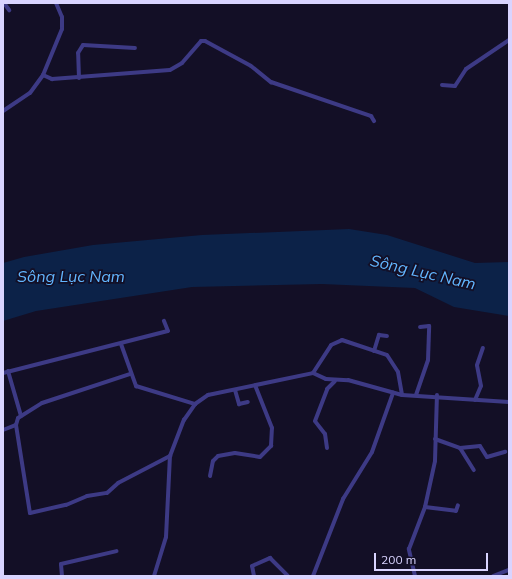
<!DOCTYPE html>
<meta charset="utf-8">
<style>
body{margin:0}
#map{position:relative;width:512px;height:579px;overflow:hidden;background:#130f26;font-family:Mulish,sans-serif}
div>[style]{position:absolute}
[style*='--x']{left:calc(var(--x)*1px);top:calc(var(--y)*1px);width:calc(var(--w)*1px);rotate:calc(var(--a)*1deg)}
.water>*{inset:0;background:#0c2248}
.minor>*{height:4px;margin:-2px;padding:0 2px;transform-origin:2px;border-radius:2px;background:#3d3a85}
span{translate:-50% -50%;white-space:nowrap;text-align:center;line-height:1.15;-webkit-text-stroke:3.5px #130f26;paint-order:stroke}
.water-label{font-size:16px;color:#62b6ff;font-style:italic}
.frame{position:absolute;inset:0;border:4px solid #d9d4ff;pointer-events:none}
.scale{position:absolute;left:374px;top:553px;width:114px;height:18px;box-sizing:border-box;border:2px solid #d9d4ff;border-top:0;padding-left:5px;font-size:12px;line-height:14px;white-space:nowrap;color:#d9d4ff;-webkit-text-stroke:3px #130f26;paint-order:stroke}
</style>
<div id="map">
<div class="water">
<div style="clip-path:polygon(349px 229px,387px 235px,475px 263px,509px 262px,509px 316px,454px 307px,415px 288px,322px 284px,192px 287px,36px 311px,3px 321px,3px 263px,24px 257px,93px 245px,202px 235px)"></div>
</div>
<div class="minor">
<div style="--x:4;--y:3;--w:9;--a:54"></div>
<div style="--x:56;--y:3;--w:15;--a:67"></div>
<div style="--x:62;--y:17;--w:12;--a:90"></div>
<div style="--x:62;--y:29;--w:50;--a:112.4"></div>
<div style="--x:43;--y:75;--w:10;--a:24"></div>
<div style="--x:52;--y:79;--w:118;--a:-4.4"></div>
<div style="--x:170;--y:70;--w:14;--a:-30"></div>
<div style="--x:182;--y:63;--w:29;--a:-49"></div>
<div style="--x:201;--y:41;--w:4;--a:0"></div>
<div style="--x:205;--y:41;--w:52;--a:28.5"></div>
<div style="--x:251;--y:66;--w:26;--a:39"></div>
<div style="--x:271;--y:82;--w:106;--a:18.8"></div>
<div style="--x:371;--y:116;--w:6;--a:59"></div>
<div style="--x:79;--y:78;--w:25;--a:-92"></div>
<div style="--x:78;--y:53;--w:9;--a:-58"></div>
<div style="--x:83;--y:45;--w:52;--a:3.3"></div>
<div style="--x:442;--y:85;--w:13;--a:4"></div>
<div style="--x:455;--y:86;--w:20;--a:-57"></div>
<div style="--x:466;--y:69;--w:52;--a:-34"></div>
<div style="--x:3;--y:111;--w:32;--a:-34"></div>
<div style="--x:30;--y:93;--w:22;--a:-54"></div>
<div style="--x:121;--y:344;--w:45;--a:70.3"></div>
<div style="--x:136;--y:386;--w:62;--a:17"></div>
<div style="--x:374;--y:351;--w:17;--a:-73"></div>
<div style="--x:379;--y:335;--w:8;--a:7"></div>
<div style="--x:8;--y:371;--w:47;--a:73.9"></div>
<div style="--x:3;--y:373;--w:170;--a:-14.3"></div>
<div style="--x:168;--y:331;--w:11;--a:-112"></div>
<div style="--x:313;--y:373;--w:33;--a:-57"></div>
<div style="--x:331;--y:345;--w:12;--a:-24"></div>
<div style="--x:342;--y:340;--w:47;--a:18.4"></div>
<div style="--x:387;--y:355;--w:20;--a:57"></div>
<div style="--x:398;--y:372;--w:23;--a:80"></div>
<div style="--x:235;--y:390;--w:15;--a:74"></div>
<div style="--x:239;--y:404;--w:9;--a:-13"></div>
<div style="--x:416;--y:395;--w:37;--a:-71"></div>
<div style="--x:428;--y:360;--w:34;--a:-88"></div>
<div style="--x:429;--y:326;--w:9;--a:174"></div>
<div style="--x:475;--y:400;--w:15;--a:-67"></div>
<div style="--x:481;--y:386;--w:21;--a:-101"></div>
<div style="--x:477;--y:365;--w:18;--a:-71"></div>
<div style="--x:16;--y:425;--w:89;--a:81"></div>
<div style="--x:30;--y:513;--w:37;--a:-13"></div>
<div style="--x:66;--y:505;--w:23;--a:-23"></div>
<div style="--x:87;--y:496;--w:20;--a:-9"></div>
<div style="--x:107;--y:493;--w:15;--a:-42"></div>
<div style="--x:118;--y:483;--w:59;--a:-27.4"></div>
<div style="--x:3;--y:430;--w:14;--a:-21"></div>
<div style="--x:16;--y:425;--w:7;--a:-74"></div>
<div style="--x:18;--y:418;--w:28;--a:-32"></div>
<div style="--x:42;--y:403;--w:93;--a:-18.2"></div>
<div style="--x:435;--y:439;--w:27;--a:20"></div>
<div style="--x:460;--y:448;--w:20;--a:-6"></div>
<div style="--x:480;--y:446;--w:13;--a:58"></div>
<div style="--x:487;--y:457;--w:19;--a:-16"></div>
<div style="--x:327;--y:448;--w:14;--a:-98"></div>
<div style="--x:325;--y:434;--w:16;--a:-128"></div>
<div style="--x:315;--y:421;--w:34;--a:-69"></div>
<div style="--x:327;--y:389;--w:11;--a:-45"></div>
<div style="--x:460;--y:448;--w:26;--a:58"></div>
<div style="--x:210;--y:476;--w:15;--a:-79"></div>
<div style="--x:213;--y:461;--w:7;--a:-45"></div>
<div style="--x:218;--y:456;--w:17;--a:-10"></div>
<div style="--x:235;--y:453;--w:25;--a:9"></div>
<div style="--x:260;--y:457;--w:16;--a:-45"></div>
<div style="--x:271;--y:446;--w:18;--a:-87"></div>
<div style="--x:272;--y:428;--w:46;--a:-111.6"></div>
<div style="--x:425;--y:507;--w:31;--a:7"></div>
<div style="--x:456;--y:511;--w:6;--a:-72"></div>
<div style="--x:62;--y:576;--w:12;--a:-95"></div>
<div style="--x:61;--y:564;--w:57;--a:-13.1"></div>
<div style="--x:154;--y:576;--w:41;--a:-72.9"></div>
<div style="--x:166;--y:537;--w:81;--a:-87.2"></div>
<div style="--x:170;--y:456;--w:39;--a:-69"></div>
<div style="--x:184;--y:420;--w:19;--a:-55"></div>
<div style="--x:195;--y:404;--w:16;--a:-35"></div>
<div style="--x:208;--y:395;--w:107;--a:-11.8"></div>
<div style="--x:313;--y:373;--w:14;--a:25"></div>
<div style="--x:326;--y:379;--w:22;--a:3"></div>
<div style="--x:348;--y:380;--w:56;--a:15.5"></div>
<div style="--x:402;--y:395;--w:107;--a:3.7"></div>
<div style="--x:254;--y:576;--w:10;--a:-101"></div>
<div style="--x:252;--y:566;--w:20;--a:-24"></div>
<div style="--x:270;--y:558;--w:25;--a:45"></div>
<div style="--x:313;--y:576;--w:83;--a:-68.7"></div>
<div style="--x:343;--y:499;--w:55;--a:-58.3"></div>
<div style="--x:372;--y:452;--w:63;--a:-70.4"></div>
<div style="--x:415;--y:576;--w:28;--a:-103"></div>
<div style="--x:409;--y:549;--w:45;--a:-69.1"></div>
<div style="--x:425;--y:507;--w:47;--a:-77.7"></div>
<div style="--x:435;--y:461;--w:66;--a:-88.3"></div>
<div style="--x:493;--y:576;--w:17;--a:-21"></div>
</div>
<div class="water-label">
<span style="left:423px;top:272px;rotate:13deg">Sông Lục Nam</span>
<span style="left:71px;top:276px">Sông Lục Nam</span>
</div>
<div class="frame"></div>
<div class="scale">200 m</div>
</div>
